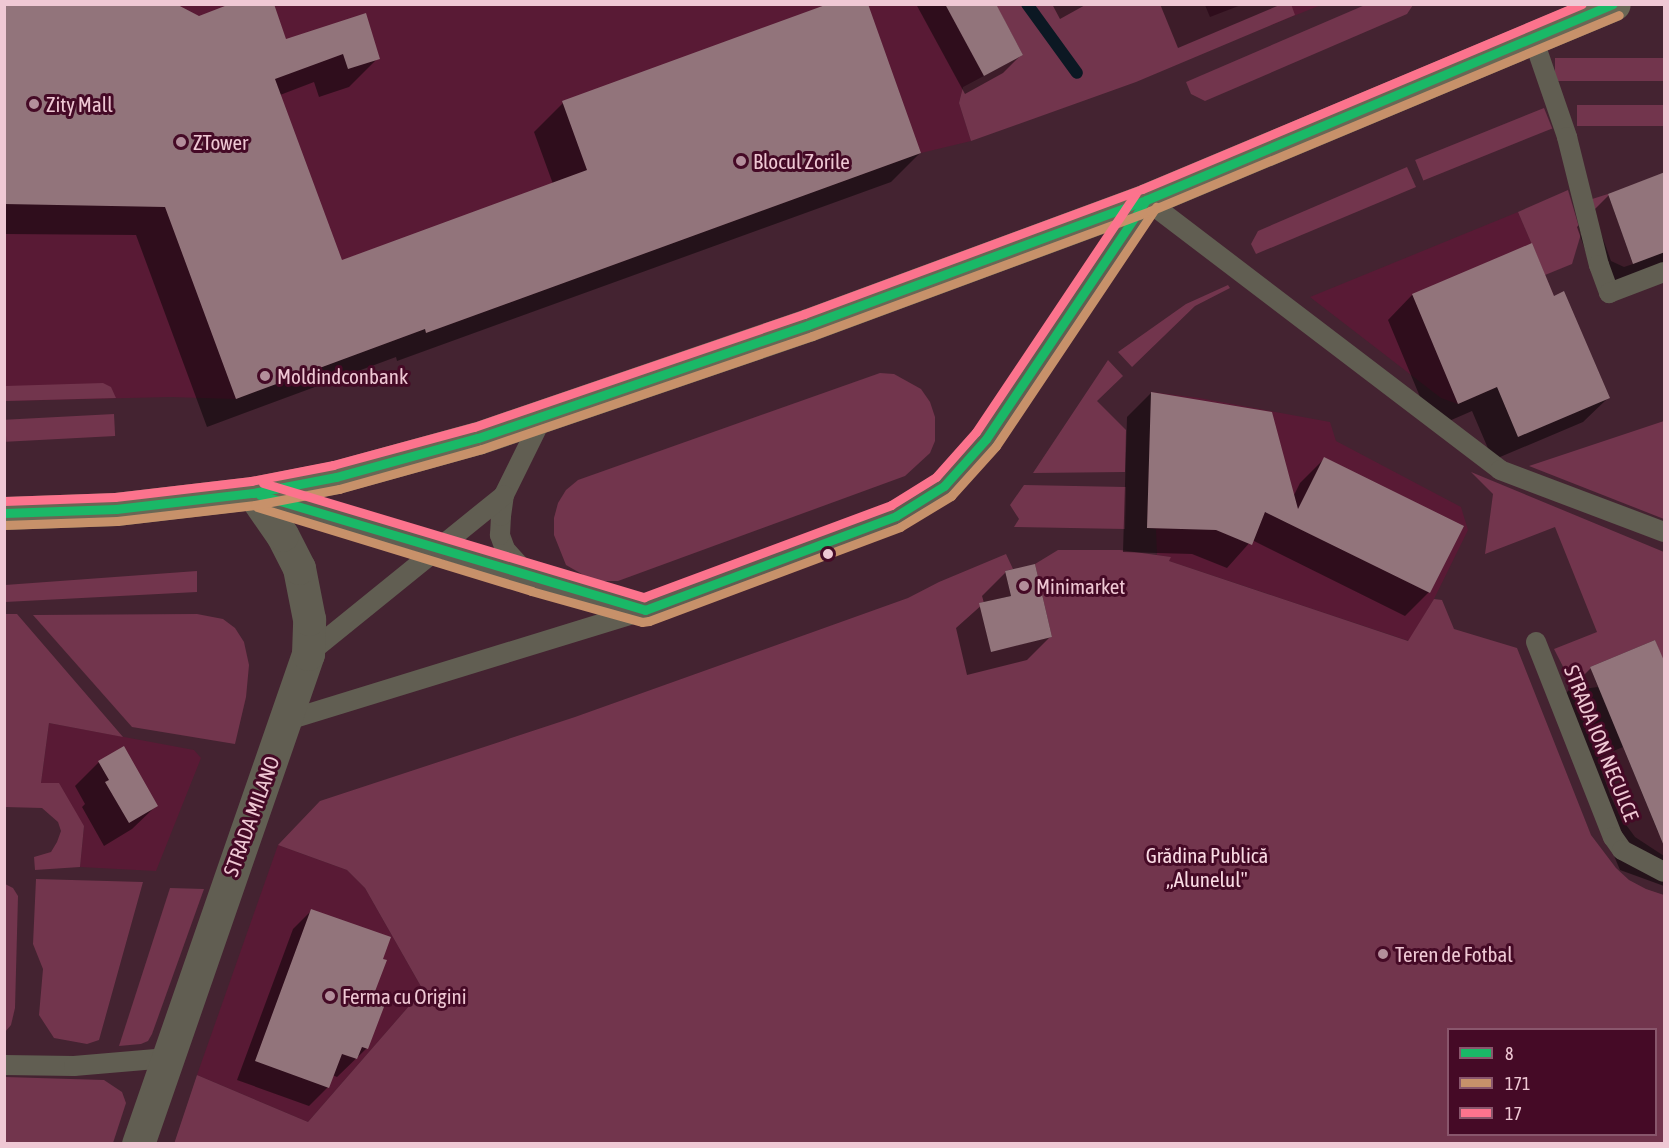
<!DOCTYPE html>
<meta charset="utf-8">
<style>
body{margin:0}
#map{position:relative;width:1669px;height:1148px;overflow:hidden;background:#442331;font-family:"Asap Condensed",sans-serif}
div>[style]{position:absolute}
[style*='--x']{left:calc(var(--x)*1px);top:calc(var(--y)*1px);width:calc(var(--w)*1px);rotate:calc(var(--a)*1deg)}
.built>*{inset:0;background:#591a35}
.green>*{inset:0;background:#72354d;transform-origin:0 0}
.shadow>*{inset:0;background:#0007}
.stream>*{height:12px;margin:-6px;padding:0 6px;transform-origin:6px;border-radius:6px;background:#0c1823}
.building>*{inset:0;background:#92747b}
.service>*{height:20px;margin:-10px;padding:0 10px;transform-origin:10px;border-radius:10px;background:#615e52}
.minor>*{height:33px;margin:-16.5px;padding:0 16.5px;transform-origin:16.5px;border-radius:16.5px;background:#615e52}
.primary>*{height:33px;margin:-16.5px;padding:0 16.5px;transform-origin:16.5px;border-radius:16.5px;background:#696755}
.bus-1>*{height:9px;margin:-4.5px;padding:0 4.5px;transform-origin:4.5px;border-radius:4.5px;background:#1ab867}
.bus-2>*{height:9px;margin:-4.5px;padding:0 4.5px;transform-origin:4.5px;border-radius:4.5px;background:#c7916a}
.bus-3>*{height:9px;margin:-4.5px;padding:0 4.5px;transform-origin:4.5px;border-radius:4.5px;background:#fc738d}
.dots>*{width:16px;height:16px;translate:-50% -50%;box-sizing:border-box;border:3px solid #450a26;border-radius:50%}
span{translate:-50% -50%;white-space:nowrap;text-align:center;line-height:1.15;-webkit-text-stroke:6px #450a26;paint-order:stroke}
.poi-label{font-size:21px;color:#efc8d4}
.left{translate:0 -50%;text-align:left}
.street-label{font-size:21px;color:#efc8d4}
.park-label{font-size:21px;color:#fadbe4}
.frame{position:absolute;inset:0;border:6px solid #efc8d4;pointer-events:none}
.legend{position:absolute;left:1447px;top:1028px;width:210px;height:108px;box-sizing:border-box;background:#450a26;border:2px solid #89566c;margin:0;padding:8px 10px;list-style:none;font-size:18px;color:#efc8d4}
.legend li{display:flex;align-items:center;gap:12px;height:30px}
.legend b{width:30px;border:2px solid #89566c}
</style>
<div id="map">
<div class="built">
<div style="clip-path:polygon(4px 5px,996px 5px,1023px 55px,963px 87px,959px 103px,971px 141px,921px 153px,426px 333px,425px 329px,236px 399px,170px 397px,5px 401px)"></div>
<div style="clip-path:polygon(1205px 5px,1321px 5px,1221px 45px)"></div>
<div style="clip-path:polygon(1518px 212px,1554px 296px,1497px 387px,1458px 404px,1441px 398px,1310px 297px)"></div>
<div style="clip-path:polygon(1151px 392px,1199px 398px,1330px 422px,1336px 441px,1461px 507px,1468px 530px,1434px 599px,1409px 641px,1169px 561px,1170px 557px,1157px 555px,1156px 529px,1147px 528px)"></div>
<div style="clip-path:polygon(49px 723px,194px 750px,201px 758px,156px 871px,80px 867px,84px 826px,41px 783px)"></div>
<div style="clip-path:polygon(278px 845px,347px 870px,365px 888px,423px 990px,308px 1122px,197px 1075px)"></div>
</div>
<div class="green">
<div style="clip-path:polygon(1291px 4px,1295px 15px,1136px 82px,971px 141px,959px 103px,963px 87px,1023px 55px,996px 5px,1205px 5px,1210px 17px,1241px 5px)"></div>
<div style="clip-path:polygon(1365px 5px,1413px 5px,1407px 14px,1205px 101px,1191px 94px,1186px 82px)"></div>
<div style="left:1664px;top:58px;width:23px;height:109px;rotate:90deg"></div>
<div style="left:1664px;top:105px;width:21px;height:87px;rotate:90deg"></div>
<div style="left:1544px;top:108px;width:22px;height:139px;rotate:68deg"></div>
<div style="clip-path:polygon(1407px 167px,1416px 187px,1256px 254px,1251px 244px,1258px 231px)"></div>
<div style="clip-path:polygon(1568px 190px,1581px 234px,1572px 264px,1545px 275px,1518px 212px)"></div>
<div style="clip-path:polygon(1608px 194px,1633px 264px,1624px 267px,1611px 261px,1589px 200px)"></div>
<div style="clip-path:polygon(1228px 285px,1230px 288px,1195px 306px,1132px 367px,1118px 352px,1186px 304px)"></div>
<div style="clip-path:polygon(1108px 360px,1123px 376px,1097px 401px,1126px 430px,1125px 472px,1033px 473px)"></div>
<div style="clip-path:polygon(880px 373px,894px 374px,921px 389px,930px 402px,935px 417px,935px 441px,930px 453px,905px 476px,618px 581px,594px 581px,566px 565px,554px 535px,554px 518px,558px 503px,566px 490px,578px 480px)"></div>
<div style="clip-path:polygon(103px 383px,111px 387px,116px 398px,5px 401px,5px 386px)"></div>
<div style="left:114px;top:414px;width:22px;height:109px;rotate:87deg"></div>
<div style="clip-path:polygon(1664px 421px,1664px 519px,1529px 466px)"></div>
<div style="clip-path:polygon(1471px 472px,1664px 552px,1664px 663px,1655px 640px,1590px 667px,1598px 687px,1575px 690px,1554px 649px,1597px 632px,1555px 527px,1485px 554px,1493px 494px)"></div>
<div style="clip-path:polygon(1024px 485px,1126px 487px,1125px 529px,1014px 527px,1019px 519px,1010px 505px)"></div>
<div style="clip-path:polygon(evenodd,1058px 550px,1120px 550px,1171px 557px,1169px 561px,1408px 641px,1434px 599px,1442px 600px,1454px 629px,1517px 648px,1591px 835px,1616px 868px,1629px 880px,1646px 889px,1664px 895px,1664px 1143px,174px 1144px,197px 1075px,308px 1122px,423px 990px,365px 888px,347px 870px,278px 845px,320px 801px,575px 717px,908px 598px,939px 582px,1006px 554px,1013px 569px,1005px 571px,1011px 596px,980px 603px,991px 651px,1052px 637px,1035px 564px,1058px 550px,1448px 1030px,1656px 1030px,1656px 1134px,1448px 1134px,1448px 1030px)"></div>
<div style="clip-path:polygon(197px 571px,197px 592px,5px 602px,5px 585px)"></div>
<div style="clip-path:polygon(5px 614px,17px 614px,123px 737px,49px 723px,41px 783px,59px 783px,84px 826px,80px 867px,35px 870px,34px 857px,51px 852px,57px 842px,61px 831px,58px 822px,42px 808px,5px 807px)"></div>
<div style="clip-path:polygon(197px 614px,223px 619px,235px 628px,244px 642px,249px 665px,246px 697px,235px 744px,132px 727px,33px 615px)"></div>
<div style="clip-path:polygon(1623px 747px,1658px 832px,1664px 835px,1664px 856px,1635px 837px,1621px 818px,1611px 797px,1600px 766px,1606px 754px)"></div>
<div style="clip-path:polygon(36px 879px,143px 882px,99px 1040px,87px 1044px,54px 1038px,39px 1015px,43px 969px,33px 944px)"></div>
<div style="clip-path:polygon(5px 884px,13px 888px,18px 896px,15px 1008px,11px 1025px,5px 1032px)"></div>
<div style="clip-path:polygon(170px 888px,204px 889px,152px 1034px,148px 1041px,141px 1044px,119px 1046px)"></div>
<div style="clip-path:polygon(5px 1077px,104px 1080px,122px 1092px,126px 1103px,113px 1143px,5px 1143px)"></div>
</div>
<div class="shadow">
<div style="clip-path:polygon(4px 4px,199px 17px,285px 40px,378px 58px,349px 87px,319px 97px,314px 82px,280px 95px,341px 261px,553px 184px,534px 132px,563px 103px,920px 153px,891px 182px,397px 361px,396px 357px,207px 427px,136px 235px,4px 234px)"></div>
<div style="clip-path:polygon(916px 4px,994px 4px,1022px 54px,1003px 73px,965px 94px)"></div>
<div style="clip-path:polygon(1052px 4px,1087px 4px,1060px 19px)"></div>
<div style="clip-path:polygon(1160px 4px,1282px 4px,1178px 48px)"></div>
<div style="clip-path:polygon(1664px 173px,1664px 270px,1601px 295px,1577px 227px,1609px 195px)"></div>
<div style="clip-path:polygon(1412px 295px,1553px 298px,1608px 398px,1583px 422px,1493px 460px,1472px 411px,1433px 428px,1388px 320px)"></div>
<div style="clip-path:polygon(1151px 393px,1293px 497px,1300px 483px,1324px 459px,1429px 592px,1405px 616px,1252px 540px,1227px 568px,1192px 554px,1123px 552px,1127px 417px)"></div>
<div style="clip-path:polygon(1006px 572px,1051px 636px,1027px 660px,967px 675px,956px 628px,984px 603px,982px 596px)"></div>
<div style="clip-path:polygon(1654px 642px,1664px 667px,1664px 886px,1620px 870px,1552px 707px,1590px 669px)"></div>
<div style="clip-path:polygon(99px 762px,156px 806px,132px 829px,104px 846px,82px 807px,85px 804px,75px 786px)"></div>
<div style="clip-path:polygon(312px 910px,372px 995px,367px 1048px,337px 1077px,332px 1075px,328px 1087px,309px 1106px,237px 1080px,293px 929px)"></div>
</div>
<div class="stream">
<div style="--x:1027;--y:4;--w:85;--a:54.1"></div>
</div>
<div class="building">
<div style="clip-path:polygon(4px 4px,176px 4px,199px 16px,230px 4px,274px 4px,286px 39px,366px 13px,380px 59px,348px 69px,343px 54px,275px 79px,342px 260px,587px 170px,562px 101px,828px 4px,868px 4px,921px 153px,426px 333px,425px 329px,236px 399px,165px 207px,4px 204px)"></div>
<div style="clip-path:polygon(945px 4px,996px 4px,1023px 55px,984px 76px)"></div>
<div style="clip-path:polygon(1665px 172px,1665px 252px,1633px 264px,1608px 194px)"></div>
<div style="clip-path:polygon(1532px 243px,1554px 296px,1564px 291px,1610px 398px,1518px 437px,1497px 387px,1458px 404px,1412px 294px)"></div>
<div style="clip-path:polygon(1151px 392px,1272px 412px,1298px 509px,1324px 457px,1464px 526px,1430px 593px,1265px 512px,1252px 545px,1216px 530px,1147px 528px)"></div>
<div style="clip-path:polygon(1035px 564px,1052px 637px,991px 652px,979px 603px,1011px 596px,1005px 571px)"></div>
<div style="clip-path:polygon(1655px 640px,1665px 663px,1664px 846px,1590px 667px)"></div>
<div style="clip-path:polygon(124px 746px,158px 806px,129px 823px,105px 782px,109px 780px,98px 761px)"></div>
<div style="clip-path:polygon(311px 909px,391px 937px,383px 959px,387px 960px,374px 994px,387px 999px,368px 1049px,362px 1047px,357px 1059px,342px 1054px,329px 1088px,255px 1061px)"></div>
</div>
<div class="service">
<div style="--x:1533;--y:38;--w:105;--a:71"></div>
<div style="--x:1567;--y:137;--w:132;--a:76"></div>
<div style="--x:1599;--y:265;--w:30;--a:70"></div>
<div style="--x:1609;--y:293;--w:59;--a:-20.9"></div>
<div style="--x:262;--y:496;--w:184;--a:16.4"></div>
<div style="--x:439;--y:548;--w:100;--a:18.1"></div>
<div style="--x:534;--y:579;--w:115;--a:15.6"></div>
<div style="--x:529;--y:576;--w:36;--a:-132"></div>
<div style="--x:505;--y:549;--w:15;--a:-110"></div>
<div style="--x:500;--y:535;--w:19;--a:-87"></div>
<div style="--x:501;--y:516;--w:21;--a:-82"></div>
<div style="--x:504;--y:495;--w:86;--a:-63.7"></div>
<div style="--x:1536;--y:642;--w:210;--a:68.5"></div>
<div style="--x:1613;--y:837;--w:16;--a:55"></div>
<div style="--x:1622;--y:850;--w:47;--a:27.6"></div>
<div style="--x:308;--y:654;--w:252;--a:-39"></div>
<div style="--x:285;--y:721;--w:377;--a:-17.1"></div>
<div style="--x:645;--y:610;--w:268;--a:-20.5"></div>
<div style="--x:896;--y:516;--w:57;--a:-32"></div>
<div style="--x:944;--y:486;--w:63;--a:-48.2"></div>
<div style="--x:986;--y:439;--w:288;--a:-56.2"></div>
<div style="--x:1146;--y:200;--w:445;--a:37.3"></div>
<div style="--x:1500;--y:470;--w:175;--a:20.7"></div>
<div style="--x:4;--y:1065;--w:70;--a:0.8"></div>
<div style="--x:74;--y:1066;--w:94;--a:-4.9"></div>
</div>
<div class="minor">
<div style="--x:138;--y:1144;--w:519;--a:-70.87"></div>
<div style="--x:308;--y:654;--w:35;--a:-88"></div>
<div style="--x:309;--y:619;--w:52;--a:-101.1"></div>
<div style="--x:299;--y:568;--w:37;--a:-117"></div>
<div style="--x:282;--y:535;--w:51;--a:-124.6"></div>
</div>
<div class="primary">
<div style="--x:4;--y:513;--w:112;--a:-2"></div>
<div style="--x:116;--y:509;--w:138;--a:-6.7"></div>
<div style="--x:253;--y:493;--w:85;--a:-10.9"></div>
<div style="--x:336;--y:477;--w:147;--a:-15.4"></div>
<div style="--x:478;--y:438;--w:349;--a:-18.9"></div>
<div style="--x:808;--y:325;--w:360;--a:-20.3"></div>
<div style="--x:1146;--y:200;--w:507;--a:-22.72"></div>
</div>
<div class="bus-1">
<div style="--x:260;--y:495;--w:402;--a:16.6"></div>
<div style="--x:645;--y:610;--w:268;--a:-20.5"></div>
<div style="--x:896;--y:516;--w:57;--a:-32"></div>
<div style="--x:944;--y:486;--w:63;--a:-48.2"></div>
<div style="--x:986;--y:439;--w:288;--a:-56.2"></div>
<div style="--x:4;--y:513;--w:112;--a:-2"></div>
<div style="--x:116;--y:509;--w:138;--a:-6.7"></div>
<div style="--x:253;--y:493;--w:85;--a:-10.9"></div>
<div style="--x:336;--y:477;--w:147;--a:-15.4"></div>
<div style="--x:478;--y:438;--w:349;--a:-18.9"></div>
<div style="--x:808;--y:325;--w:360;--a:-20.3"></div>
<div style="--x:1146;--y:200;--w:506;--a:-22.77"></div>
</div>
<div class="bus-2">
<div style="--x:257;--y:507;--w:287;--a:17"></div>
<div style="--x:531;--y:591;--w:115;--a:15.6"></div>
<div style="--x:642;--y:622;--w:7;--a:-8"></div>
<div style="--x:649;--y:621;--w:268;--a:-20.5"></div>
<div style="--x:900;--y:527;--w:60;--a:-31.3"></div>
<div style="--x:951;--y:496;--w:67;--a:-48"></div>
<div style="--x:996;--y:446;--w:288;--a:-56.2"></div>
<div style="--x:4;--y:525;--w:113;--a:-2"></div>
<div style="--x:117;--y:521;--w:139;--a:-6.6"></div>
<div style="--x:255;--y:505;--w:86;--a:-10.8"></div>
<div style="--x:339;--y:489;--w:148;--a:-15.6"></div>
<div style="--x:482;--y:449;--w:349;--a:-18.9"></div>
<div style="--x:812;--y:336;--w:360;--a:-20.3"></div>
<div style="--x:1150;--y:211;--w:508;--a:-22.68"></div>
</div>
<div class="bus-3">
<div style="--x:263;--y:483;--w:398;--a:16.7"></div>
<div style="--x:644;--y:597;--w:264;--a:-20.4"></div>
<div style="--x:891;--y:505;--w:53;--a:-31.9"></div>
<div style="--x:936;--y:477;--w:60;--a:-48.4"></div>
<div style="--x:976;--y:432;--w:288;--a:-56.2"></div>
<div style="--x:4;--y:501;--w:111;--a:-2.1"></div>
<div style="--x:115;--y:497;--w:137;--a:-6.7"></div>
<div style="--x:251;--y:481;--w:84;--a:-11"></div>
<div style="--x:333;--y:465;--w:146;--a:-15.1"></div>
<div style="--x:474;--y:427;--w:349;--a:-18.9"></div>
<div style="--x:804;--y:314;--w:360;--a:-20.3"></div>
<div style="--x:1142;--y:189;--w:477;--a:-22.8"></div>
</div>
<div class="dots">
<div style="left:34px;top:104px;background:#b38e9b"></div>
<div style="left:181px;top:142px;background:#b38e9b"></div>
<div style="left:741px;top:161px;background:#b38e9b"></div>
<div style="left:265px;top:376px;background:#b38e9b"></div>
<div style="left:828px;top:554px;background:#efc8d4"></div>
<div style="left:1024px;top:586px;background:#b38e9b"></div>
<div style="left:1383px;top:954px;background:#b38e9b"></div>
<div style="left:330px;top:996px;background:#b38e9b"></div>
</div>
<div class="poi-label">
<span class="left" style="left:46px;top:104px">Zity Mall</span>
<span class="left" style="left:193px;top:142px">ZTower</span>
<span class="left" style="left:753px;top:161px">Blocul Zorile</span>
<span class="left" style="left:277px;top:376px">Moldindconbank</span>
<span class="left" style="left:1036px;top:586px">Minimarket</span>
<span class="left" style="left:1395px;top:954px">Teren de Fotbal</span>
<span class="left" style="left:342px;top:996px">Ferma cu Origini</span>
</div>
<div class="street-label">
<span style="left:1602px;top:743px;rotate:68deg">STRADA ION NECULCE</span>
<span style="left:251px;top:816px;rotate:-70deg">STRADA MILANO</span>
</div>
<div class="park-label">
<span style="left:1207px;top:867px">Grădina Publică<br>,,Alunelul"</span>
</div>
<div class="frame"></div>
<ul class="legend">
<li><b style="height:8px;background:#1ab867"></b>8</li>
<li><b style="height:8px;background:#c7916a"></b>171</li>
<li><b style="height:8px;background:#fc738d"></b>17</li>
</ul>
</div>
